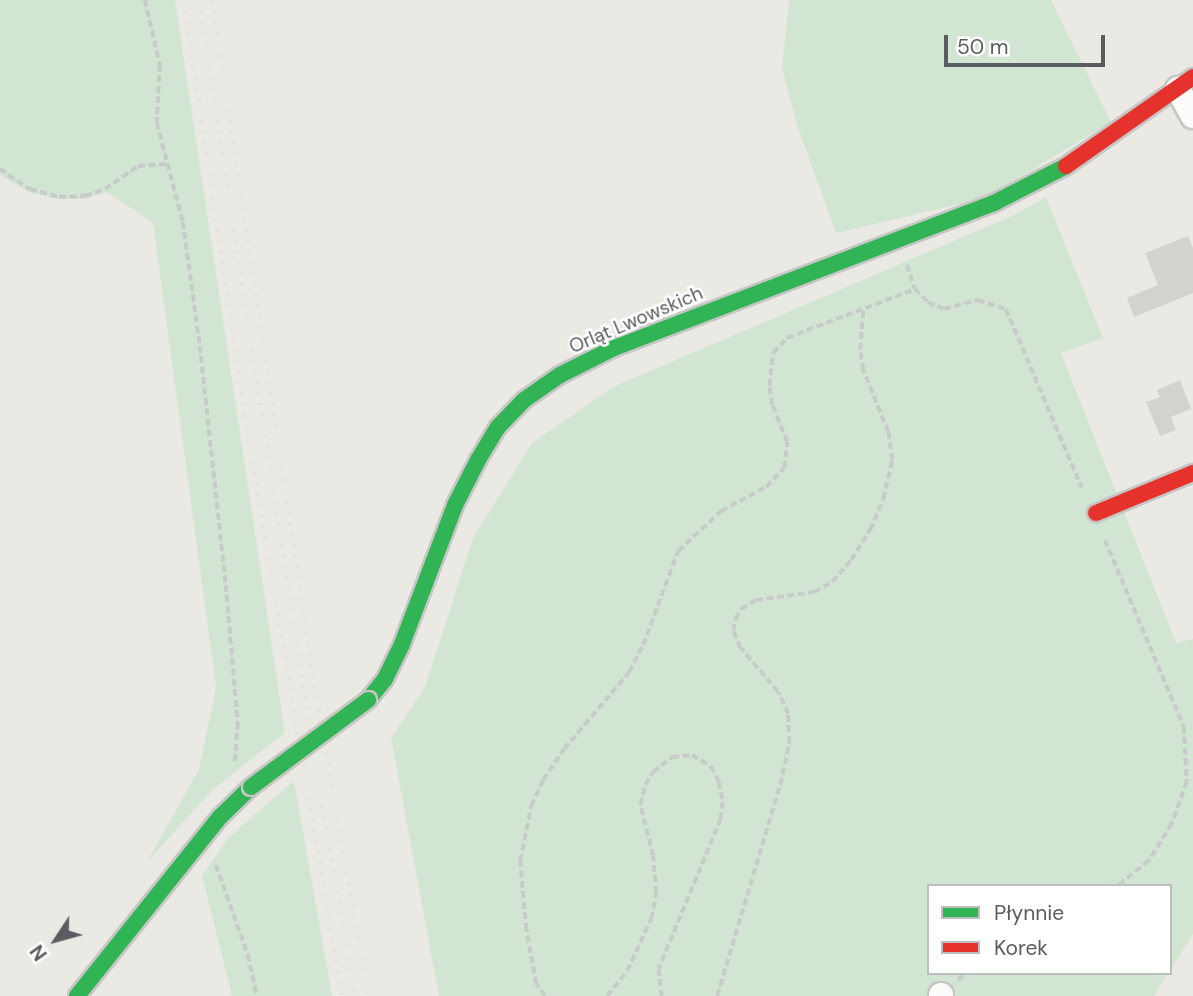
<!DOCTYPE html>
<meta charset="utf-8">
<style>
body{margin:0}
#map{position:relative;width:1193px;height:996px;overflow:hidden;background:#eae9e4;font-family:"DM Sans",sans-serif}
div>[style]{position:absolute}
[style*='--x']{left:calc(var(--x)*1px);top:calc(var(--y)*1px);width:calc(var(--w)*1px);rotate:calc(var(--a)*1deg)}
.green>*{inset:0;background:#d2e5d3}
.building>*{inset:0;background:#d3d2cf}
.path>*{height:3.5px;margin-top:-1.75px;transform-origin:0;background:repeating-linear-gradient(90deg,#c7cbc9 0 7px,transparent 0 10.5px)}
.roads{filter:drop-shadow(2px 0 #c6c6c4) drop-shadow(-2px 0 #c6c6c4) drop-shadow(0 2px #c6c6c4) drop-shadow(0 -2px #c6c6c4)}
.street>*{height:24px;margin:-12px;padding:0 12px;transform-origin:12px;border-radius:12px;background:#fcfcfb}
.fast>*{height:16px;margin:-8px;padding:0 8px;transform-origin:8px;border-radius:8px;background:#30b455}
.jam>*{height:16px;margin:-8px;padding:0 8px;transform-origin:8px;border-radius:8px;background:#e5322d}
.rail>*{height:5px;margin-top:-2.5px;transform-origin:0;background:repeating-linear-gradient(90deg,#e2e2e1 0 2px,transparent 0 11px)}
.bridges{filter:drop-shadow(2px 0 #c7c6c5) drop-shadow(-2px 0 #c7c6c5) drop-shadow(0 2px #c7c6c5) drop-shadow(0 -2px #c7c6c5)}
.fast-bridge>*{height:16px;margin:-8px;padding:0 8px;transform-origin:8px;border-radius:8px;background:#30b455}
span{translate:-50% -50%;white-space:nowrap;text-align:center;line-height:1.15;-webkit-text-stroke:5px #fff;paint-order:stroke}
.street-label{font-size:19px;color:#5a5c61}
.legend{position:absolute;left:927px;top:884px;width:245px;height:91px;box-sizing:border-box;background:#fff;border:2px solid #bdbec0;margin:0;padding:9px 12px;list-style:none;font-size:21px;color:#5a5c61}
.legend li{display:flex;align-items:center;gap:14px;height:35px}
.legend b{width:35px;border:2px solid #bdbec0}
.north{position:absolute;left:21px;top:905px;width:70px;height:70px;-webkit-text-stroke:5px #fff;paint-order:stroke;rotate:234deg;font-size:19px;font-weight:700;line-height:28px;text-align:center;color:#5a5c61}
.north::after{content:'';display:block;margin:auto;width:24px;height:32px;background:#5a5c61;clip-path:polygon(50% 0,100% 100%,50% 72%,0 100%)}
.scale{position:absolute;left:944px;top:35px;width:161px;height:32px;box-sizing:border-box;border:4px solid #5a5c61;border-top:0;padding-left:9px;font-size:21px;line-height:24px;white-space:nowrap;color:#5a5c61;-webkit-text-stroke:5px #fff;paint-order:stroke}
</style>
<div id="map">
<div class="green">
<div style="clip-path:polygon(0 0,175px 0,285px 733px,213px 789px,147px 862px,199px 769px,216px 687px,153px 223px,107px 192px,85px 199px,56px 199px,28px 192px,0 175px)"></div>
<div style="clip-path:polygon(789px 0,1051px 0,1111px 122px,985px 198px,836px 233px,798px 128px,782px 68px)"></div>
<div style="clip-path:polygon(1046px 197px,1103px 338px,1061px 353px,1176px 643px,1193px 639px,1193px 934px,1170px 970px,1170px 886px,929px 886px,929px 973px,1168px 973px,1154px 996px,439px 996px,391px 738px,425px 687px,473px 538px,532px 443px,613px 387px,1012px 216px)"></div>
<div style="clip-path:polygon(294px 781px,332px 996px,232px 996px,202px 876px,228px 838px)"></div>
</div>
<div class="building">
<div style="clip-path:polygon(1188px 236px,1193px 248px,1193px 293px,1134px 317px,1127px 298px,1158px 285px,1145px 253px)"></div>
<div style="clip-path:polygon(1180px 380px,1191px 409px,1171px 417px,1176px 430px,1160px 436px,1146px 402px,1160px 397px,1157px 390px)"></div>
</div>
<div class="path">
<div style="--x:145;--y:0;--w:67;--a:77"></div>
<div style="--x:160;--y:65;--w:58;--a:93"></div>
<div style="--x:157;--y:123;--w:102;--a:75.3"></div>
<div style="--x:183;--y:222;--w:125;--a:82.2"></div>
<div style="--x:200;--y:346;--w:240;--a:83.8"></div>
<div style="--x:226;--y:585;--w:139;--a:85"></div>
<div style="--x:238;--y:723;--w:41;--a:94.2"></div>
<div style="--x:0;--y:169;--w:36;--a:34"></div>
<div style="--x:30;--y:189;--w:30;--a:15"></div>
<div style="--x:59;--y:197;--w:26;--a:-2"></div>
<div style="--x:85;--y:196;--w:21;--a:-19"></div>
<div style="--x:105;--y:189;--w:40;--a:-34.9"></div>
<div style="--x:138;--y:166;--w:30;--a:-4"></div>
<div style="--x:907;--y:265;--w:25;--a:72"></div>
<div style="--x:915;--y:289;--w:18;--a:45"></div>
<div style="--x:928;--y:302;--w:17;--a:24"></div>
<div style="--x:944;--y:309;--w:35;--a:-15"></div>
<div style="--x:978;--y:300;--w:29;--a:18"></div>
<div style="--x:1006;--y:309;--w:194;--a:67"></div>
<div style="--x:1105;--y:540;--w:203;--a:67.1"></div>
<div style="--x:1184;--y:727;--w:55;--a:86.9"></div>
<div style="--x:1187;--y:782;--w:45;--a:109.7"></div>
<div style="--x:1172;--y:824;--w:44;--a:121.9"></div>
<div style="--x:1149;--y:861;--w:40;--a:141"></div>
<div style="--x:216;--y:865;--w:96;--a:70.4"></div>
<div style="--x:248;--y:955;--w:42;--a:77.6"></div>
<div style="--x:958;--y:980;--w:10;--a:-45"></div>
<div style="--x:545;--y:996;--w:15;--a:-127"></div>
<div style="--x:536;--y:984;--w:55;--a:-100.5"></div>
<div style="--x:526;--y:930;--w:69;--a:-95"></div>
<div style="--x:520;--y:861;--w:56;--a:-78.7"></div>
<div style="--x:531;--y:806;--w:29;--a:-65"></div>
<div style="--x:543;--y:780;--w:37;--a:-56"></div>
<div style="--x:564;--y:749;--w:101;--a:-49.8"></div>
<div style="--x:629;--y:672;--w:30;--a:-63"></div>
<div style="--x:643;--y:645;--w:100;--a:-69.6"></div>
<div style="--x:678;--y:551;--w:59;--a:-42.9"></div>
<div style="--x:721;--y:511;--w:51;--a:-28.1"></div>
<div style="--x:766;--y:487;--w:26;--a:-47"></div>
<div style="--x:784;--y:468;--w:26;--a:-83"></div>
<div style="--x:787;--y:442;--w:40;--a:-112"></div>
<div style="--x:772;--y:405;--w:19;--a:-99"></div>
<div style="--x:769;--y:386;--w:33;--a:-83"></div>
<div style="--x:773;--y:353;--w:21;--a:-47"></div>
<div style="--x:787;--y:338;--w:137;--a:-20.9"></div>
<div style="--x:607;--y:996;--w:32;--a:-51"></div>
<div style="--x:627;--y:971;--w:57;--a:-65.2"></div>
<div style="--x:651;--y:919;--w:26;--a:-79"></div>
<div style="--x:656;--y:893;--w:37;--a:-95"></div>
<div style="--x:653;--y:856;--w:53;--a:-104.3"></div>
<div style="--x:640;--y:805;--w:21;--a:-76"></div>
<div style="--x:645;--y:785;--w:15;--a:-58"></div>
<div style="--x:653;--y:772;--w:24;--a:-38"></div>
<div style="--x:672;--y:757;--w:20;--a:-6"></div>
<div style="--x:692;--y:755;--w:22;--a:30"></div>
<div style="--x:711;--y:766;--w:18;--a:63"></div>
<div style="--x:719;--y:782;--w:20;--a:79"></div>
<div style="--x:723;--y:802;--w:17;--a:97"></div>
<div style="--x:721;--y:819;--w:162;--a:112.5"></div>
<div style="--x:659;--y:969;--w:27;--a:84"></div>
<div style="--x:717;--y:996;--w:220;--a:-73.4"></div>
<div style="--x:780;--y:785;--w:43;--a:-77.9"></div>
<div style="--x:789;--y:743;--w:29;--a:-92"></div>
<div style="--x:788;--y:714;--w:24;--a:-114"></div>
<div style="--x:778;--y:692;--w:58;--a:-130.8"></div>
<div style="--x:740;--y:648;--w:18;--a:-112"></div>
<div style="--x:733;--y:631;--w:12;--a:-81"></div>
<div style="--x:735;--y:619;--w:12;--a:-59"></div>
<div style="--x:741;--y:609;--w:17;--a:-31"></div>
<div style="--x:756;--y:600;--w:59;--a:-7.9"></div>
<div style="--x:814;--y:592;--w:21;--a:-29"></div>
<div style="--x:832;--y:582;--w:29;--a:-49"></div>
<div style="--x:851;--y:560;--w:36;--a:-58"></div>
<div style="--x:870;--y:530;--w:34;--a:-67"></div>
<div style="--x:883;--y:499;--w:40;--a:-77"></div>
<div style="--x:892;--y:460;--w:28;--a:-98"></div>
<div style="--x:888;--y:432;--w:67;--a:-112"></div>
<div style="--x:863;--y:370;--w:20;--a:-99"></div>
<div style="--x:860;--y:350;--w:40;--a:-85.7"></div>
</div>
<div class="roads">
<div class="street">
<div style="--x:1178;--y:89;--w:31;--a:61"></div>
<div style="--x:941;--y:996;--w:1;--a:-90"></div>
</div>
<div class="fast">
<div style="--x:368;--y:700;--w:27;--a:-51"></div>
<div style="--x:385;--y:679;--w:39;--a:-64"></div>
<div style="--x:402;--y:644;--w:149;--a:-69.1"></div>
<div style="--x:455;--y:505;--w:51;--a:-62.9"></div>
<div style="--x:478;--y:460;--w:39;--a:-59"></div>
<div style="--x:498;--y:427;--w:37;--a:-46"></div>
<div style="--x:524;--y:400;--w:44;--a:-34.8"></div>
<div style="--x:560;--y:375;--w:60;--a:-26.6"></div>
<div style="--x:614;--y:348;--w:407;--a:-20.9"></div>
<div style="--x:994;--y:203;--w:81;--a:-27.2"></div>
<div style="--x:77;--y:996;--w:229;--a:-51.4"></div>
<div style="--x:220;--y:817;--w:43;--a:-44.1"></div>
</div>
<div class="jam">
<div style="--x:1066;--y:166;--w:155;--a:-35"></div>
<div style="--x:1096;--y:513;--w:105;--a:-22.4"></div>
</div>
</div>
<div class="rail">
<div style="--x:184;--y:0;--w:421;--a:81.7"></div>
<div style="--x:245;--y:417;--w:587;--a:80.49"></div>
<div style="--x:199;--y:0;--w:759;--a:81.36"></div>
<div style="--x:313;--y:750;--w:250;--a:80.3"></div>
<div style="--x:212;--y:0;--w:717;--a:81.5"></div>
<div style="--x:318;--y:709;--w:291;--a:80.1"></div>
</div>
<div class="bridges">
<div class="fast-bridge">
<div style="--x:251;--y:787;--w:146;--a:-36.6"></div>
</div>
</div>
<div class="street-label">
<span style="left:636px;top:320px;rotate:-23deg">Orląt Lwowskich</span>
</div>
<ul class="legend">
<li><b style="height:9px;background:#30b455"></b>Płynnie</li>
<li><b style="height:9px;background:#e5322d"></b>Korek</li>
</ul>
<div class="north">N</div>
<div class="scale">50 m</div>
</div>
